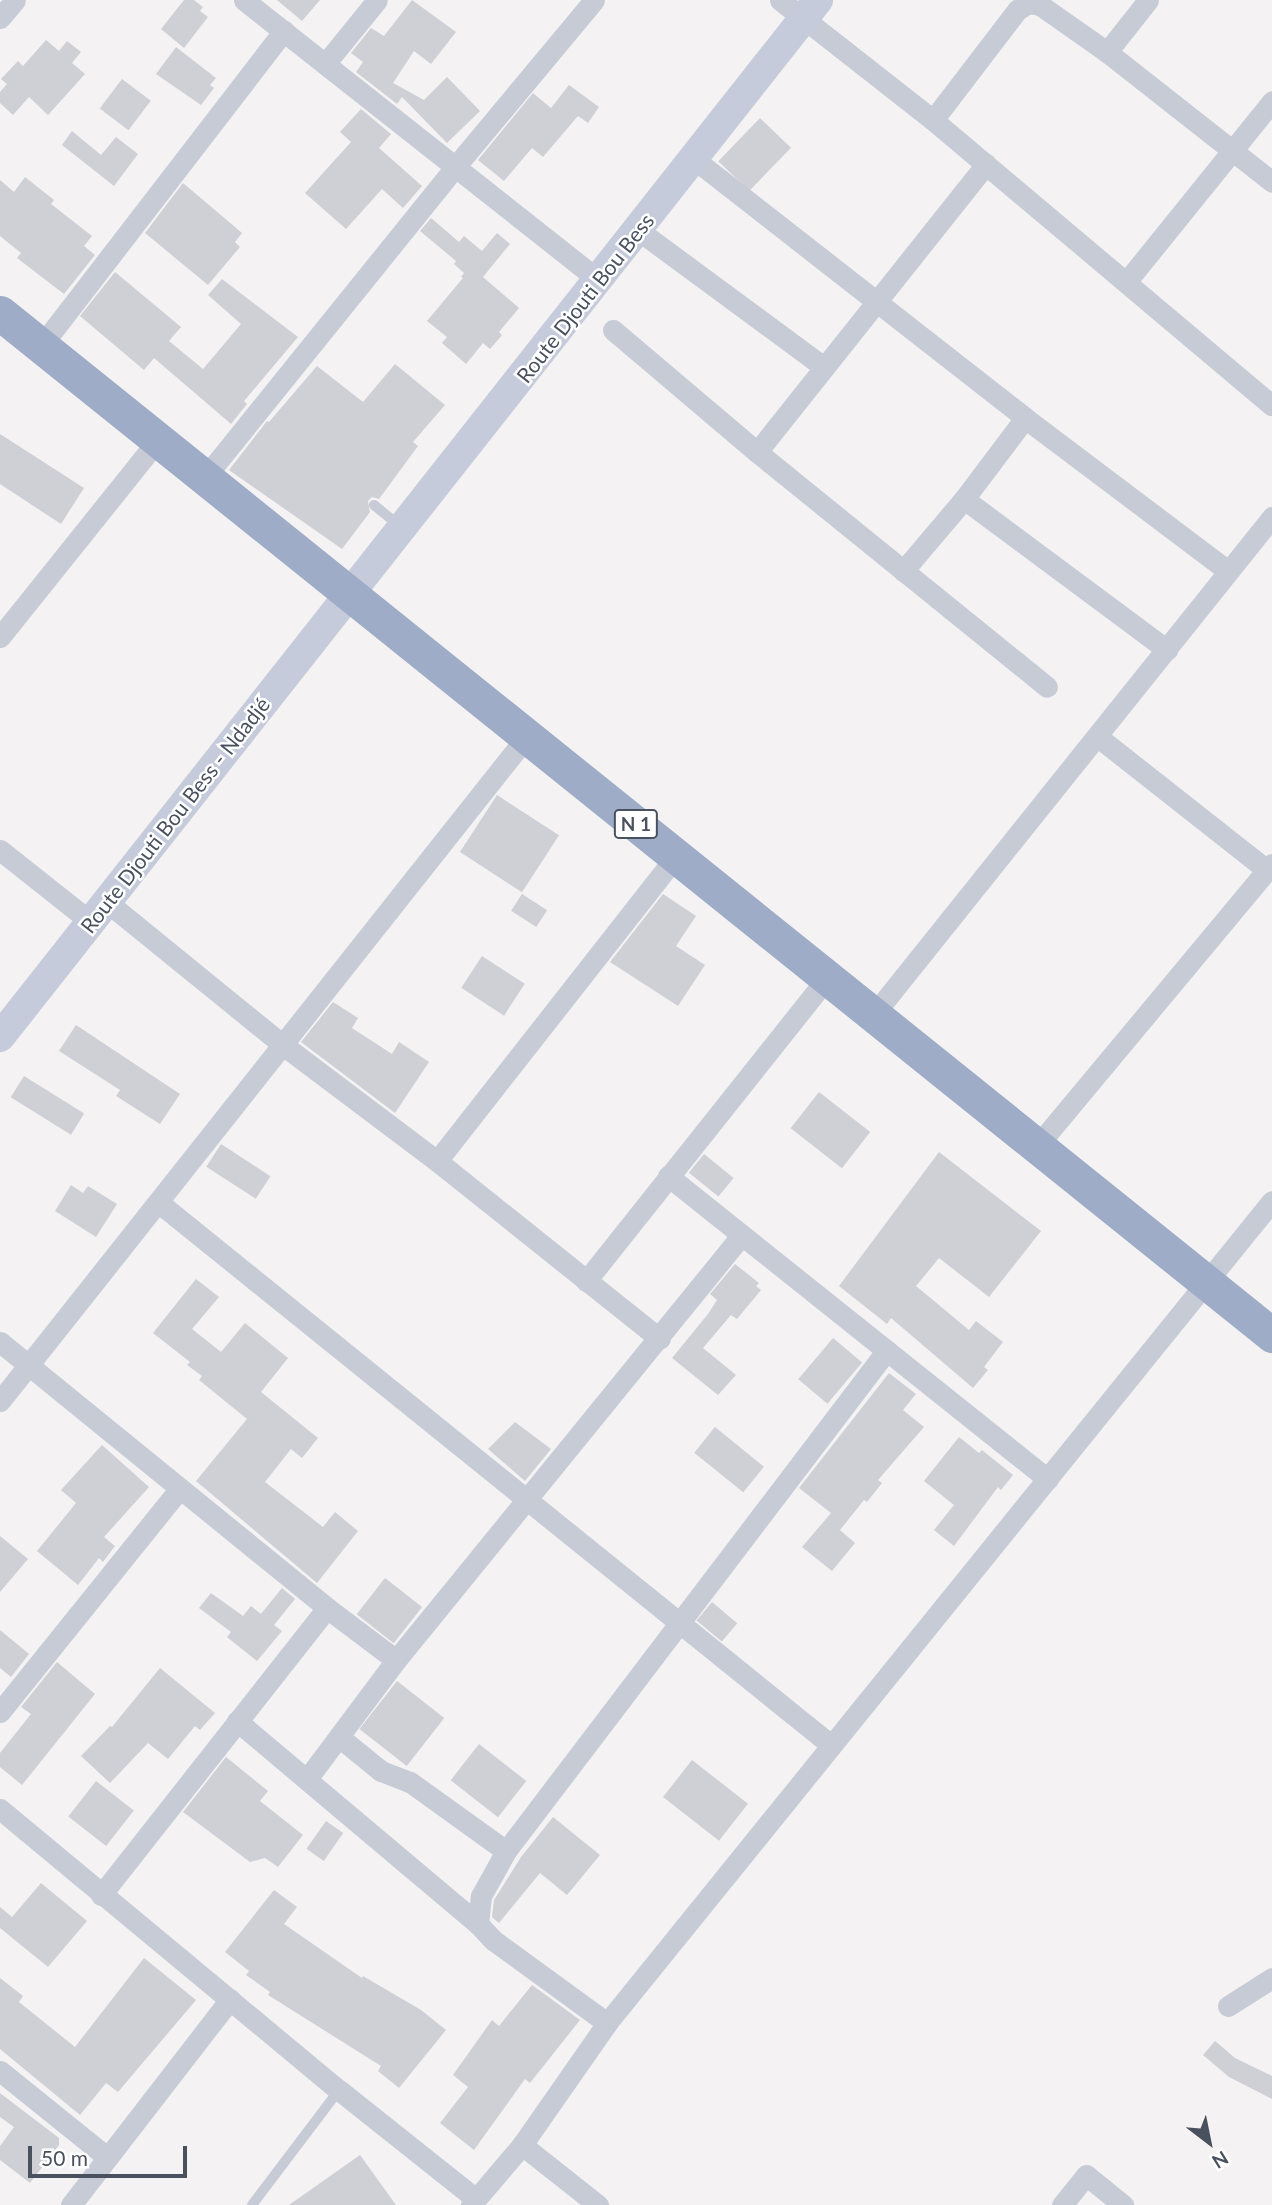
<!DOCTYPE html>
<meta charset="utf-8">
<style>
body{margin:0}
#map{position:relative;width:1272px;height:2205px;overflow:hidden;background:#f4f2f2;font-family:Lato,sans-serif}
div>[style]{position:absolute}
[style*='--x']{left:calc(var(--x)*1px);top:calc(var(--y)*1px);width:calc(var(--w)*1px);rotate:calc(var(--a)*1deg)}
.building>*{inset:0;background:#ced0d6;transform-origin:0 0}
.service>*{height:10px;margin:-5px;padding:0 5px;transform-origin:5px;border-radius:5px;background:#c6cbd6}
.minor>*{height:21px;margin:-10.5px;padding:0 10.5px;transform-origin:10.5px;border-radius:10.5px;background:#c6cbd6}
.secondary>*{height:30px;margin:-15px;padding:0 15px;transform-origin:15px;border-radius:15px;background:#c5cbda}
.trunk>*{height:35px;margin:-17.5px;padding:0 17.5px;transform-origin:17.5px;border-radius:17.5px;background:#9eacc7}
span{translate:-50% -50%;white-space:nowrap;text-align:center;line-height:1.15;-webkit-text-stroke:5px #fff;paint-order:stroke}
.shield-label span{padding:2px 5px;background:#fff;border:2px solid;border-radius:5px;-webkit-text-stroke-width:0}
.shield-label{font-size:19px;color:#49515f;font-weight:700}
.street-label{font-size:21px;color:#49515f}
.north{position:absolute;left:1174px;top:2107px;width:70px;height:70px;-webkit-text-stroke:5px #fff;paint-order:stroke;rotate:148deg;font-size:19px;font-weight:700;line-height:28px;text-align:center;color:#49515f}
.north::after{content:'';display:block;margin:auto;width:24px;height:32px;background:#49515f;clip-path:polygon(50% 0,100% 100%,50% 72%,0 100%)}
.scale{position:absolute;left:28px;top:2146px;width:159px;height:32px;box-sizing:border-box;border:4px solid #49515f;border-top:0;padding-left:9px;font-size:21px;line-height:24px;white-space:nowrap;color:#49515f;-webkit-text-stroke:5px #fff;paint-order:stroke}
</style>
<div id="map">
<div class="building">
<div style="clip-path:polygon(184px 0,194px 0,203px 7px,200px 11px,208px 17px,184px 48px,161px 29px)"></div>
<div style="clip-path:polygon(277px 0,320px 0,302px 21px)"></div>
<div style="clip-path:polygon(412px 0,456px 32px,431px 64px,414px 51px,393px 83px,424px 100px,447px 77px,480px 111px,447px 143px,402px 97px,397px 104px,356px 72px,363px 62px,351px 53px,371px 28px,384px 36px)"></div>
<div style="clip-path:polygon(46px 40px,59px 51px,67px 41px,81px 52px,72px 63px,85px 74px,48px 115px,29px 97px,13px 115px,0 103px,0 92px,7px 84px,1px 79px,18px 61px,23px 66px)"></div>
<div style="clip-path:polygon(176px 47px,216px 78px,210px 85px,214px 88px,201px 105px,156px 74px)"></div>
<div style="left:122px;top:79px;width:36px;height:37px;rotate:37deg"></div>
<div style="clip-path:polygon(569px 85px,599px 107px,588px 123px,578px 116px,543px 157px,532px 148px,504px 181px,478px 160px,533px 93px,551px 108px)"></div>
<div style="clip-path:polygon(361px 109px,391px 134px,379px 148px,422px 186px,403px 208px,382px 189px,346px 229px,305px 193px,351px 142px,340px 132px)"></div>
<div style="left:760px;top:118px;width:43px;height:60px;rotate:44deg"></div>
<div style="clip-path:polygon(72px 131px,101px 155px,116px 137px,138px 154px,114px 186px,62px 145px)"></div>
<div style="clip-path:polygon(25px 177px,54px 200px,51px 204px,92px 236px,84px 246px,95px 255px,64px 294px,17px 258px,21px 253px,0 236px,0 180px,14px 192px)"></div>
<div style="clip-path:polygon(183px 183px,242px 233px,235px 242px,240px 247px,208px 285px,145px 233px)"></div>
<div style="clip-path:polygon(431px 218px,459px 242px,464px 236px,482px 251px,497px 233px,510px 244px,483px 277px,519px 308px,499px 332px,502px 335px,490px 349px,483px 343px,466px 364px,442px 343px,447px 337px,427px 321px,463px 278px,461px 277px,464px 273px,454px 264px,456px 261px,420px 231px)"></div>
<div style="clip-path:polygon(115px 272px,181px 327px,169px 341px,203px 369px,241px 324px,208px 295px,222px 279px,298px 337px,244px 401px,247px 404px,231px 424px,154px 358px,144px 370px,80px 316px)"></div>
<div style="clip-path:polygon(395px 364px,445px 405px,413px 442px,418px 446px,379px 499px,372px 497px,368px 501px,370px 512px,342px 549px,229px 470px,267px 421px,269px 422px,317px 366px,363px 402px)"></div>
<div style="clip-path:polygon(0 434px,84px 488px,61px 524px,0 484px)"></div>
<div style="left:497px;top:795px;width:74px;height:68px;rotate:33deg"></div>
<div style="left:522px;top:894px;width:30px;height:20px;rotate:33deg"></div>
<div style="clip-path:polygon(663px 894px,696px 916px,676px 946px,705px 965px,678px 1006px,610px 962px)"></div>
<div style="left:482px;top:956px;width:51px;height:38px;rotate:33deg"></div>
<div style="clip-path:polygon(333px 1002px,358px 1018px,352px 1028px,392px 1054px,399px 1042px,429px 1062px,395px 1113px,301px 1042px)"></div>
<div style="clip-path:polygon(76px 1025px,180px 1094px,160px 1124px,116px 1096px,120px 1090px,59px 1051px)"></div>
<div style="left:24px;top:1076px;width:71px;height:25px;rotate:32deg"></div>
<div style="left:819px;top:1092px;width:65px;height:46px;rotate:38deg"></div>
<div style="left:221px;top:1144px;width:59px;height:27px;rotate:33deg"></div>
<div style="clip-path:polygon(939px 1152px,1041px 1231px,989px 1297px,939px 1258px,916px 1286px,969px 1330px,976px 1321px,1003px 1342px,984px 1367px,988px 1370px,973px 1388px,891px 1318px,887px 1324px,839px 1286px)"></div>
<div style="left:704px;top:1154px;width:38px;height:24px;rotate:39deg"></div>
<div style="clip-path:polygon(71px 1185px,83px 1193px,88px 1186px,117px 1204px,96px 1237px,55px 1211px)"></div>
<div style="clip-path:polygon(735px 1264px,759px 1283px,756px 1286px,761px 1290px,737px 1319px,731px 1315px,703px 1348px,736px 1375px,718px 1395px,672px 1358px,708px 1314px,717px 1300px,710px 1294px)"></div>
<div style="clip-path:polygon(196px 1279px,219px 1297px,192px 1329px,221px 1352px,245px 1323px,288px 1358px,261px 1392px,318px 1438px,302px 1458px,291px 1449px,265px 1482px,323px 1527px,335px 1512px,358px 1531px,317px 1583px,196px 1481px,247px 1419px,199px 1380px,202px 1376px,187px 1365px,190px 1362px,153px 1333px)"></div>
<div style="left:833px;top:1338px;width:38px;height:54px;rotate:40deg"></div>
<div style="clip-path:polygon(889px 1373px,916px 1394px,903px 1410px,924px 1427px,878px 1480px,882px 1483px,867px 1502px,864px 1500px,840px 1530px,855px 1543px,832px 1571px,802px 1547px,831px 1513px,799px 1488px)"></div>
<div style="clip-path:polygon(515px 1422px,551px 1449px,525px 1481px,488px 1449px)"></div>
<div style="left:715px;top:1427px;width:63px;height:33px;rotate:39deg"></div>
<div style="clip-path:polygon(959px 1437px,979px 1453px,982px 1450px,1013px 1475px,1001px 1490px,998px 1487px,954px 1546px,934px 1530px,954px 1505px,924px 1481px)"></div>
<div style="clip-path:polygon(102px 1445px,149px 1487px,104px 1537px,115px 1546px,103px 1562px,99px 1558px,78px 1585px,37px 1551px,76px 1503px,61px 1490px)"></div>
<div style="clip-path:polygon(0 1536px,28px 1559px,0 1592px)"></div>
<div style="left:385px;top:1578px;width:47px;height:46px;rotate:38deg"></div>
<div style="clip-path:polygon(282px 1588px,295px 1599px,274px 1625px,282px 1631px,257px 1661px,227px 1637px,231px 1632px,199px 1608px,211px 1593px,243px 1616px,251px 1606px,261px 1614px)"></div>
<div style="left:712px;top:1602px;width:33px;height:24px;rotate:40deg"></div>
<div style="clip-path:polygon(0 1630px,29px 1654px,11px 1677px,0 1668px)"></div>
<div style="clip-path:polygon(57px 1662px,95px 1694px,22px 1785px,0 1767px,0 1753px,31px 1714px,21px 1707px)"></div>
<div style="clip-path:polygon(160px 1668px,215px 1713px,200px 1730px,195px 1726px,168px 1759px,148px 1743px,110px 1783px,81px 1756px,110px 1726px,112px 1727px)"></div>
<div style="left:397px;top:1681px;width:60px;height:61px;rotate:38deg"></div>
<div style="left:479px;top:1744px;width:60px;height:46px;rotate:38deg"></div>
<div style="clip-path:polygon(226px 1757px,268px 1791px,260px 1801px,303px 1835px,278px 1867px,265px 1858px,250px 1862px,183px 1812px)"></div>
<div style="left:692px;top:1760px;width:71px;height:47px;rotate:38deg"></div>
<div style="left:96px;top:1781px;width:48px;height:45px;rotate:38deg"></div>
<div style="clip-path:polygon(553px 1817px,600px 1855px,567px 1895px,540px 1873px,499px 1923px,492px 1917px,494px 1900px,521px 1857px)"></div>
<div style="left:326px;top:1821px;width:21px;height:34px;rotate:35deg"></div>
<div style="clip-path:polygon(41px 1883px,87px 1921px,48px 1967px,0 1928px,0 1907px,12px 1917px)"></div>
<div style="clip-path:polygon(274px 1890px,297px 1907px,284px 1924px,362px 1978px,363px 1976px,421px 2010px,446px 2030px,399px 2088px,378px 2071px,381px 2066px,268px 1995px,270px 1992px,246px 1975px,249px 1971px,225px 1952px)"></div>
<div style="clip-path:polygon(144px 1958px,196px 2000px,118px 2092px,106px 2083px,80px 2115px,0 2049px,0 1978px,23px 1996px,19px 2002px,75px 2047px)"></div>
<div style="clip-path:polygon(532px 1985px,580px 2020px,530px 2083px,525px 2079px,474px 2150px,440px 2123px,468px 2087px,453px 2075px,492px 2020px,499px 2026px)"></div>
<div style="clip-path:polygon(1215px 2041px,1235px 2058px,1272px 2076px,1272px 2099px,1229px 2077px,1203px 2055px)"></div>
<div style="clip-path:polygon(0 2093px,59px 2138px,59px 2145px,30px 2183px,0 2160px,0 2146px,14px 2127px,0 2117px)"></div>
<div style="clip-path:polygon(360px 2155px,396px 2205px,289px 2205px)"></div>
</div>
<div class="service">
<div style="--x:374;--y:505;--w:33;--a:39"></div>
<div style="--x:252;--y:2205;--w:144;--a:-52.9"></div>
</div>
<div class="minor">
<div style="--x:244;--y:0;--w:452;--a:38.3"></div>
<div style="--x:780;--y:0;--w:194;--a:38.1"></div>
<div style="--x:933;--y:120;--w:443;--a:40.1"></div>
<div style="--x:0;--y:18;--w:23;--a:-50"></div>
<div style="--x:1107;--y:52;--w:66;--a:-51.7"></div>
<div style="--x:325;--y:64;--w:82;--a:-50.9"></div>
<div style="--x:933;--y:120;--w:138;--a:-52.6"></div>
<div style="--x:1017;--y:10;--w:13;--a:-32"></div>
<div style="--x:1028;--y:3;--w:12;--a:9"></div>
<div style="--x:1040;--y:5;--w:82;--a:35"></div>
<div style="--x:1107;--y:52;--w:210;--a:38.2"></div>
<div style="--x:694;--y:159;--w:420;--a:38"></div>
<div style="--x:1025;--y:418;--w:254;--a:37"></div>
<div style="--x:638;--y:230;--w:231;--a:36.4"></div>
<div style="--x:1127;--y:281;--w:231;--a:-51.1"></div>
<div style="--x:613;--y:330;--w:189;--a:40.3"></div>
<div style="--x:757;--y:452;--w:373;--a:39"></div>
<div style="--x:41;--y:346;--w:398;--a:-52.4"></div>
<div style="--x:757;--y:452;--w:368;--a:-51.5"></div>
<div style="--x:205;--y:477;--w:398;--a:-51.1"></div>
<div style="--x:455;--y:167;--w:217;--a:-50.2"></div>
<div style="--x:964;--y:499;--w:253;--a:36.6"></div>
<div style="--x:903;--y:571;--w:94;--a:-49.7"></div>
<div style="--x:964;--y:499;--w:101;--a:-53"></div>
<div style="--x:0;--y:637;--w:253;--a:-51.3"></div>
<div style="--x:1098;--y:737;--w:215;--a:38.2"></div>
<div style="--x:0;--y:850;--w:116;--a:38.4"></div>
<div style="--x:107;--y:902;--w:227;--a:39.1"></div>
<div style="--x:283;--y:1045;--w:193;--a:37"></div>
<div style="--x:437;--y:1161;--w:285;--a:38.6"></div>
<div style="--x:874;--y:1014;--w:637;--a:-51.31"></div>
<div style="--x:1037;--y:1146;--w:367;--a:-50.2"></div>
<div style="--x:437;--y:1161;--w:387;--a:-51.9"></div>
<div style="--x:668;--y:1176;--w:486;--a:38.6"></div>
<div style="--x:158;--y:1202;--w:865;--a:38.9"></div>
<div style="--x:586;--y:1281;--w:390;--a:-51.5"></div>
<div style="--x:0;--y:1342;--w:422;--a:39.1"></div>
<div style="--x:327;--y:1608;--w:86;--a:37"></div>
<div style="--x:0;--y:1401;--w:849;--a:-51.6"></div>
<div style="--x:0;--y:1712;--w:287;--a:-51.2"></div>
<div style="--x:237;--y:1721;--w:315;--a:40.1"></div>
<div style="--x:339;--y:1737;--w:54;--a:39"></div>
<div style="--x:381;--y:1771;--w:31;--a:21"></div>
<div style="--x:410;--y:1782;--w:118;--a:35.7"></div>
<div style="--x:307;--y:1779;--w:149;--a:-53.2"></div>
<div style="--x:396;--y:1660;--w:547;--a:-50.87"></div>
<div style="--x:0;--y:1809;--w:440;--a:39.7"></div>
<div style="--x:339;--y:2090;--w:175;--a:38.5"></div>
<div style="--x:101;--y:1895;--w:365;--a:-51.8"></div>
<div style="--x:1228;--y:2006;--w:52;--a:-32.5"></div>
<div style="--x:607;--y:2023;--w:141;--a:-143.9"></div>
<div style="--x:493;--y:1940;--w:22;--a:-133"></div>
<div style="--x:478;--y:1924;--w:28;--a:-84"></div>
<div style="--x:481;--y:1896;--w:51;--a:-60.9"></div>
<div style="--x:506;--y:1851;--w:629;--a:-52.75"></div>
<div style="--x:0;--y:2071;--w:137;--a:38.8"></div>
<div style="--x:522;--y:2145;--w:97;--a:38.3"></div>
<div style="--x:71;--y:2205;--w:260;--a:-52.3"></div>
<div style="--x:471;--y:2205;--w:79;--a:-49.6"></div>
<div style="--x:522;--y:2145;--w:149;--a:-55.1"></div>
<div style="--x:607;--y:2023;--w:1057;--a:-51.03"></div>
<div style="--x:1062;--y:2205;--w:38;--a:-51"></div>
<div style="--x:1086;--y:2175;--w:48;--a:39"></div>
</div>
<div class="secondary">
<div style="--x:0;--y:1037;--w:1321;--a:-51.73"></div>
</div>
<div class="trunk">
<div style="--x:0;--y:313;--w:1632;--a:38.78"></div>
</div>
<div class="shield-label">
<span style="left:636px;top:824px">N 1</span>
</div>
<div class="street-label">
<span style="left:585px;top:298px;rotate:-52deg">Route Djouti Bou Bess</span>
<span style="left:175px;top:815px;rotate:-52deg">Route Djouti Bou Bess - Ndadjé</span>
</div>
<div class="north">N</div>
<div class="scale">50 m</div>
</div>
